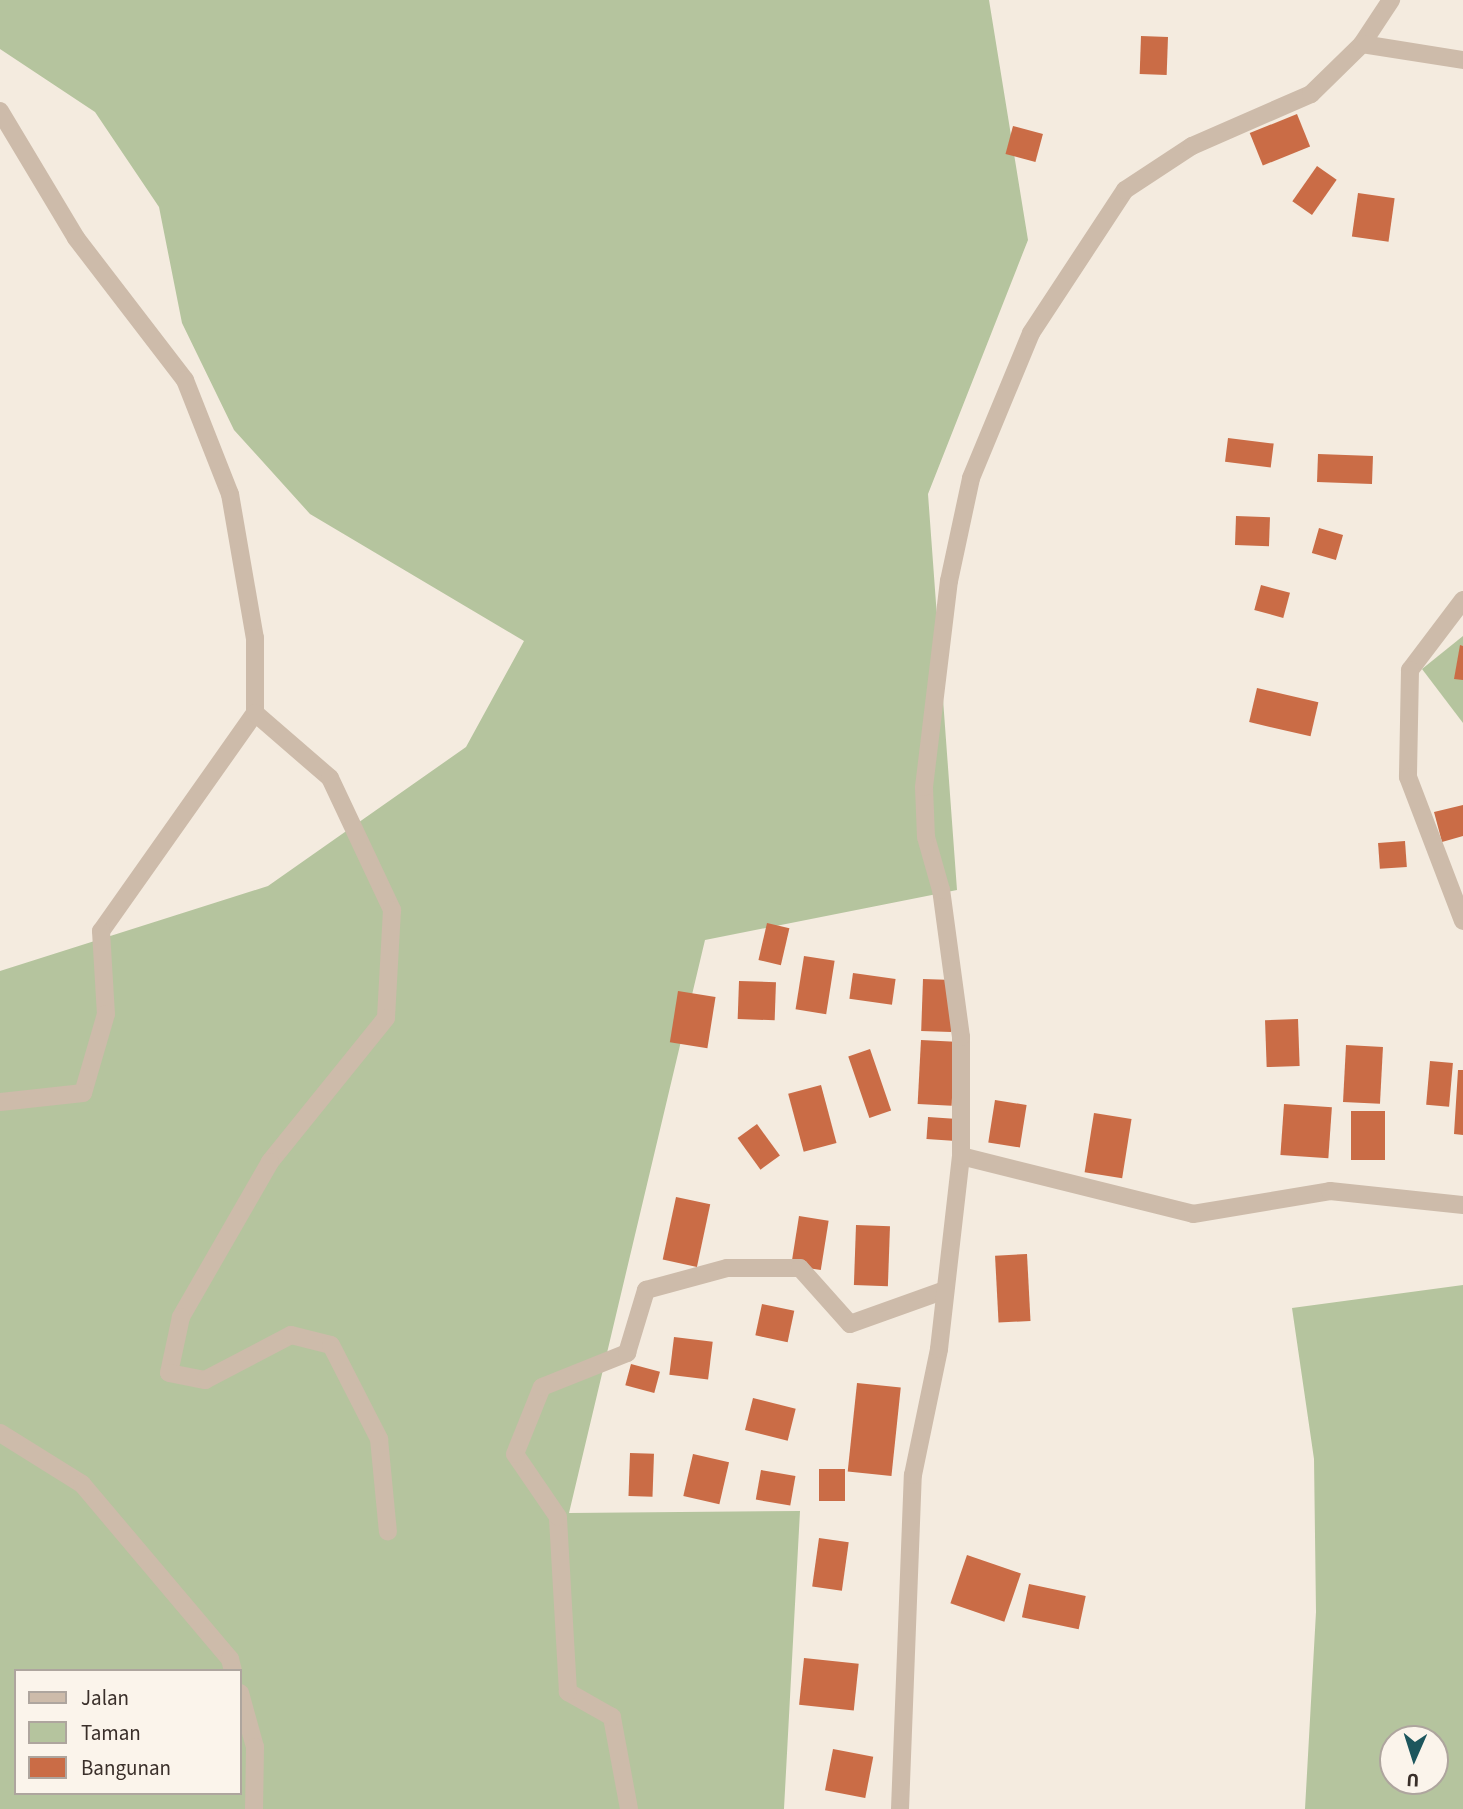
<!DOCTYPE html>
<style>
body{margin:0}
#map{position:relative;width:1463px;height:1809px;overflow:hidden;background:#f4ebdf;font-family:"Source Sans 3",sans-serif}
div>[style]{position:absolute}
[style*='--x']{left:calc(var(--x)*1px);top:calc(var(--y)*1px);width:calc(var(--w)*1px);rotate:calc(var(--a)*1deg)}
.green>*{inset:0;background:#b5c49e}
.building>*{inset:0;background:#ca6c46;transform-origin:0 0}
.minor>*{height:18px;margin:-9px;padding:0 9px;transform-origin:9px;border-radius:9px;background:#cdbbaa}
span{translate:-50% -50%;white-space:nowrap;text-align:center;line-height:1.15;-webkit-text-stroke:6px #fbf4eb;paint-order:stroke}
.legend{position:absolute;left:14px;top:1669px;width:228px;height:126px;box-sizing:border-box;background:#fbf4eb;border:2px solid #aea59e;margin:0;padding:9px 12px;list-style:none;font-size:21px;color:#3a2f2a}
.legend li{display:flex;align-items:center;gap:14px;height:35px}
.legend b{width:35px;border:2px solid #aea59e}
.north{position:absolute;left:1379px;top:1725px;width:70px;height:70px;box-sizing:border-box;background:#fbf4eb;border:2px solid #aea59e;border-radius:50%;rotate:183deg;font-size:19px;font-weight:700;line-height:28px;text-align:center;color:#3a2f2a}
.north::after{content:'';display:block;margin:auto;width:24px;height:32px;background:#1d565d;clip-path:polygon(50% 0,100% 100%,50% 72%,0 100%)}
</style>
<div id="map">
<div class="green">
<div style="clip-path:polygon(evenodd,0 0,989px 0,1028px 240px,928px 494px,957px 890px,705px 940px,569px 1513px,800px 1511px,784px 1809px,0 1809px,0 971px,268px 886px,466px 747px,524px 641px,310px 514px,234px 430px,182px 323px,159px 207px,95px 112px,0 49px,0 0,16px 1671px,240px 1671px,240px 1793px,16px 1793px,16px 1671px)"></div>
<div style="clip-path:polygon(1463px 636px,1463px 723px,1422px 669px)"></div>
<div style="clip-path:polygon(evenodd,1463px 1285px,1463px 1809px,1305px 1809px,1316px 1612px,1314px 1459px,1292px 1308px,1463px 1285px,1435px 1739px,1435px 1781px,1393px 1781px,1393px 1739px,1435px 1739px)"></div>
</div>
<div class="building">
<div style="left:1141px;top:36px;width:27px;height:38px;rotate:2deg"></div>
<div style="left:1297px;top:114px;width:35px;height:51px;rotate:68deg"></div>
<div style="left:1013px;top:126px;width:31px;height:29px;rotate:15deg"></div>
<div style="left:1317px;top:166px;width:24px;height:43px;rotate:35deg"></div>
<div style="left:1358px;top:193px;width:37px;height:44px;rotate:8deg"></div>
<div style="left:1228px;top:438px;width:46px;height:24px;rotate:7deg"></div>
<div style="left:1318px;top:454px;width:55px;height:28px;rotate:2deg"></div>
<div style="left:1236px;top:516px;width:34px;height:29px;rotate:2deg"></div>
<div style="left:1319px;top:528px;width:25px;height:26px;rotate:16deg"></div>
<div style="left:1261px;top:585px;width:30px;height:26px;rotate:15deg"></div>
<div style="clip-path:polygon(1460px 645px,1463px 646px,1463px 680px,1454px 679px)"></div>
<div style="left:1257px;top:688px;width:63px;height:35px;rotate:13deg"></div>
<div style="clip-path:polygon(1463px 805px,1463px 836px,1442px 842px,1434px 812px)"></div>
<div style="left:1405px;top:841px;width:26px;height:27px;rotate:86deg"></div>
<div style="left:767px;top:923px;width:23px;height:38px;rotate:13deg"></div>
<div style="left:804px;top:956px;width:31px;height:54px;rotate:9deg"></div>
<div style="left:853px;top:973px;width:43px;height:26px;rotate:8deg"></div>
<div style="left:923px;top:979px;width:30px;height:52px;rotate:2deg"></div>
<div style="left:739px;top:981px;width:37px;height:38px;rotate:2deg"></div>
<div style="left:678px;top:991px;width:38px;height:52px;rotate:9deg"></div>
<div style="left:1298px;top:1019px;width:47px;height:33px;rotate:88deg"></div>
<div style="left:921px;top:1040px;width:34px;height:64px;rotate:3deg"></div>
<div style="left:1346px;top:1045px;width:37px;height:57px;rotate:3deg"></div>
<div style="left:870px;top:1049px;width:65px;height:23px;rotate:71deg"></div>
<div style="left:1430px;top:1061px;width:23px;height:44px;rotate:5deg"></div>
<div style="clip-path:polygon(1458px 1070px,1463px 1070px,1463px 1135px,1454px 1134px)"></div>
<div style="left:821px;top:1085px;width:60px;height:34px;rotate:75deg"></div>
<div style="left:995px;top:1100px;width:32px;height:43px;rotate:9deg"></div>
<div style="left:1284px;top:1104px;width:48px;height:51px;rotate:4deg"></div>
<div style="left:1351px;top:1111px;width:34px;height:49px"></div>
<div style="left:1094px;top:1113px;width:38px;height:60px;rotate:9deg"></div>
<div style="left:928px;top:1117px;width:26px;height:22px;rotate:4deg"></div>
<div style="left:757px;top:1124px;width:39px;height:24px;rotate:54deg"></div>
<div style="left:676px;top:1197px;width:35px;height:64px;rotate:12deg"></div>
<div style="left:799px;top:1216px;width:30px;height:50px;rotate:9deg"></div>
<div style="left:856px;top:1225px;width:34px;height:60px;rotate:2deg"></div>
<div style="left:1027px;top:1254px;width:67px;height:32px;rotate:87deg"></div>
<div style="left:762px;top:1304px;width:33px;height:32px;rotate:12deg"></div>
<div style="left:674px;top:1337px;width:39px;height:38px;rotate:7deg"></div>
<div style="left:631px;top:1364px;width:30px;height:22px;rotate:15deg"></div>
<div style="left:857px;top:1383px;width:44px;height:89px;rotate:6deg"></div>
<div style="left:753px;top:1398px;width:44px;height:33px;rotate:14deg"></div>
<div style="left:630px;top:1453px;width:24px;height:43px;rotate:2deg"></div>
<div style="left:693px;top:1454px;width:37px;height:43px;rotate:13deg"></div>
<div style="left:819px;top:1469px;width:26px;height:32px"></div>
<div style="left:761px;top:1470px;width:35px;height:30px;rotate:10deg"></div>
<div style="left:819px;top:1538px;width:30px;height:49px;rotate:8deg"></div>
<div style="left:967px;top:1555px;width:57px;height:51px;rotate:19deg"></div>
<div style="left:1029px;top:1584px;width:58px;height:34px;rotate:12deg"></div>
<div style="left:804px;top:1658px;width:55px;height:47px;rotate:6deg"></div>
<div style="left:833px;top:1749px;width:41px;height:42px;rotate:11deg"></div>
</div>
<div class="minor">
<div style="--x:1362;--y:44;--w:53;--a:-56.6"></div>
<div style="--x:0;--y:111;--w:148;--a:59.1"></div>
<div style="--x:76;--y:238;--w:179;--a:52.5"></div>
<div style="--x:185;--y:380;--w:123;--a:68.5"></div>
<div style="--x:230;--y:494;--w:146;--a:80.2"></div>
<div style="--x:255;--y:638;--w:75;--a:90"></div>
<div style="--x:255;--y:713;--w:267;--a:125.2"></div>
<div style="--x:101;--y:931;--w:83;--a:86.6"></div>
<div style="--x:106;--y:1014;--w:82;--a:106.2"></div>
<div style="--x:83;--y:1093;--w:83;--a:173.8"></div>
<div style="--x:1463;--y:600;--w:88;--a:127.1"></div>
<div style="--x:1410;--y:670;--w:107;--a:91.1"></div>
<div style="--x:1408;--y:777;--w:154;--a:69.1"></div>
<div style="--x:255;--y:713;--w:99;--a:40.9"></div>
<div style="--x:330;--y:778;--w:146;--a:64.8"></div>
<div style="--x:392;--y:910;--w:108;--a:93.2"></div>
<div style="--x:386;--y:1018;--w:185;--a:128.9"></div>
<div style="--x:270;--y:1162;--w:179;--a:119.9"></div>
<div style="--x:181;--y:1317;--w:57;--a:102.1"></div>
<div style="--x:169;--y:1373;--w:37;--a:11"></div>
<div style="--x:205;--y:1380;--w:97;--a:-27.6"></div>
<div style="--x:291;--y:1335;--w:41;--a:14"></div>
<div style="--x:331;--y:1345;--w:106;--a:62.9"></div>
<div style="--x:379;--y:1439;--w:93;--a:84.5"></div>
<div style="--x:961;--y:1156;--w:239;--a:14"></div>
<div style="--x:1193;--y:1214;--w:139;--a:-9.5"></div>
<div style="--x:1330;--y:1191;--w:134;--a:6"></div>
<div style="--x:0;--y:1433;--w:97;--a:31.9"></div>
<div style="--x:82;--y:1484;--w:229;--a:49.8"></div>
<div style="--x:230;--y:1659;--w:12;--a:76"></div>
<div style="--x:240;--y:1693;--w:56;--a:74.5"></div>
<div style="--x:255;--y:1747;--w:62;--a:90.9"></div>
<div style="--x:629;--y:1809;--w:94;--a:-100.5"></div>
<div style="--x:612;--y:1717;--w:51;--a:-150.4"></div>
<div style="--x:568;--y:1692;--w:175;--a:-93.3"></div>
<div style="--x:558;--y:1517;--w:76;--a:-124.3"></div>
<div style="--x:515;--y:1454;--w:72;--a:-68.1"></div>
<div style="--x:542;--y:1387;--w:92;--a:-21.8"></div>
<div style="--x:627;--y:1353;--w:66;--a:-73.2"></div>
<div style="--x:646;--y:1290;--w:84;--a:-15.2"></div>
<div style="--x:727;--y:1268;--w:73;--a:0"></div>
<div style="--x:800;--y:1268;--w:75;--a:48.2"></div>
<div style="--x:850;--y:1324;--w:101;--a:-19.7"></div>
<div style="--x:900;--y:1809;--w:334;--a:-87.8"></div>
<div style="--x:913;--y:1475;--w:129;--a:-78.3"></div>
<div style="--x:939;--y:1349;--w:194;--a:-83.5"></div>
<div style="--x:961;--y:1156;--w:119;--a:-90"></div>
<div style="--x:961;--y:1037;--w:148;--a:-97.7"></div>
<div style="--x:941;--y:890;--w:55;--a:-105.8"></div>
<div style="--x:926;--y:837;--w:50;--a:-92.3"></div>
<div style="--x:924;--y:787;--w:208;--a:-83.1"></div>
<div style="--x:949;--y:581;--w:105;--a:-77.9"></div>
<div style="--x:971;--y:478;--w:157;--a:-67.5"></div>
<div style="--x:1031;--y:333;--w:171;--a:-56.7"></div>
<div style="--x:1125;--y:190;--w:80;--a:-33.3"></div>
<div style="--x:1192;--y:146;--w:130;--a:-23.6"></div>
<div style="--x:1311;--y:94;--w:71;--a:-44.4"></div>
<div style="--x:1362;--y:44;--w:102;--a:9"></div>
</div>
<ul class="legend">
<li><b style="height:9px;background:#cdbbaa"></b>Jalan</li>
<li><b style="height:19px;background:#b5c49e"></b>Taman</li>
<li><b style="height:19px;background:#ca6c46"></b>Bangunan</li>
</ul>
<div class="north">U</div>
</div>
